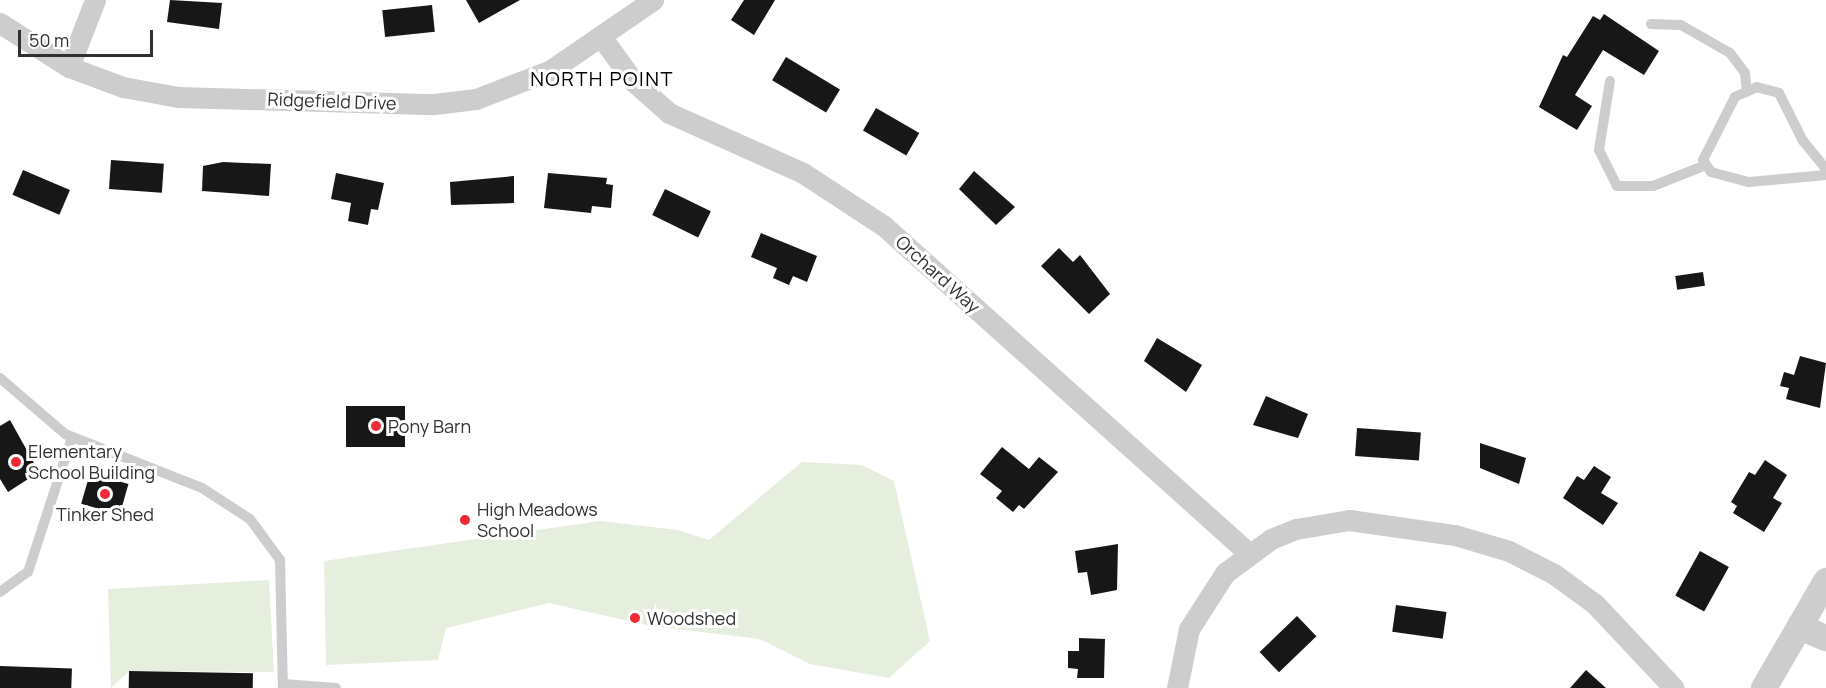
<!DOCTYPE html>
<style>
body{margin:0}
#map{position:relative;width:1826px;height:688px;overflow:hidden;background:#fff;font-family:Manrope,sans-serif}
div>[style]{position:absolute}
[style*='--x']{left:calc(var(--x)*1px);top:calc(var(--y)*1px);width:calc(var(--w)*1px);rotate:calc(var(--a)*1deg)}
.green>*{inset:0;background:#e6eedd}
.building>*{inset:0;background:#171717;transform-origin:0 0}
.service>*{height:10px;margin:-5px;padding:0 5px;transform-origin:5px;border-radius:5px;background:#cdcdcd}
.minor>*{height:21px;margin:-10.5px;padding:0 10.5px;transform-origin:10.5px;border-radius:10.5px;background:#cdcdcd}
.tertiary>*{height:26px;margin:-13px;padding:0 13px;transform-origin:13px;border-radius:13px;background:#cdcdcd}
.dots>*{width:16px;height:16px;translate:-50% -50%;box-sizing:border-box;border:3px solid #fff;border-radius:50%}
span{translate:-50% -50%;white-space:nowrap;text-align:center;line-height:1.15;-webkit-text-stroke:6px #fff;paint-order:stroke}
.street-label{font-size:18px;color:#303030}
.poi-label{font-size:18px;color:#303030}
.left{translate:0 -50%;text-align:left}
.neighbourhood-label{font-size:20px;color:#000;letter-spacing:1.5px}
.scale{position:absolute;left:18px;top:30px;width:135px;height:27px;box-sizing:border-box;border:3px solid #303030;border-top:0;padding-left:8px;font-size:18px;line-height:21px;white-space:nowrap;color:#303030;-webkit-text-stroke:4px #fff;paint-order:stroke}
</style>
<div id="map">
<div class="green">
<div style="clip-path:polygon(802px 462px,862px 465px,894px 481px,930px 641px,889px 678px,810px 664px,760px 639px,651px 626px,549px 603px,446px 628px,438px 660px,326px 665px,324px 561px,600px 521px,678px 530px,709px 540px)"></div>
<div style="clip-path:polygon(269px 580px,274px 672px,129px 671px,111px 688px,108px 589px)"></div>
</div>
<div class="building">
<div style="clip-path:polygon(170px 0,222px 3px,219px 29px,167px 22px)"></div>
<div style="clip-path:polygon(466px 0,520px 0,479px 23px)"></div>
<div style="clip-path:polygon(744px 0,775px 0,754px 35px,731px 20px)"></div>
<div style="left:432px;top:5px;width:27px;height:50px;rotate:84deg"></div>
<div style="clip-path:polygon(1604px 14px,1659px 51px,1644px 75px,1603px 50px,1575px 95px,1592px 106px,1577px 130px,1539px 107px,1563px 55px,1567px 57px,1593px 16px,1600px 20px)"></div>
<div style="left:786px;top:57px;width:63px;height:27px;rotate:31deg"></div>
<div style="left:876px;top:108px;width:50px;height:26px;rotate:30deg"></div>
<div style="left:111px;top:160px;width:53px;height:29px;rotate:4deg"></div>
<div style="clip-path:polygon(223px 162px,271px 164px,269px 196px,202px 191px,203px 166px)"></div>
<div style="left:23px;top:170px;width:51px;height:27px;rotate:23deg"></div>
<div style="clip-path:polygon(974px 171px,1015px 207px,996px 225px,959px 189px)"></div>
<div style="clip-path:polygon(336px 173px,384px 183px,378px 210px,371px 209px,368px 225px,348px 221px,351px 203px,331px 199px)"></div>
<div style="clip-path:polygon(548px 173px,607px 178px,606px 184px,613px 185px,611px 208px,592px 206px,591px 213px,544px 208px)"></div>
<div style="clip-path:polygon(514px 176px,514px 203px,451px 205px,450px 182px)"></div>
<div style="left:665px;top:189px;width:51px;height:29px;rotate:26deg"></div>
<div style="clip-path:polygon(761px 233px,817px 256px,807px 282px,793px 276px,789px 285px,773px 278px,777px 268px,751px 257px)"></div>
<div style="clip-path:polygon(1059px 248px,1073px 262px,1080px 255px,1110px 294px,1089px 314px,1041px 266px)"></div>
<div style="left:1703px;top:272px;width:14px;height:28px;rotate:82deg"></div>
<div style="clip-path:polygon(1157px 338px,1202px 365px,1186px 392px,1144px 361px)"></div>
<div style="clip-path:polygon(1800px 356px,1826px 363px,1820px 408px,1786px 399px,1789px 388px,1780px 386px,1784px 372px,1794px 375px)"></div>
<div style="clip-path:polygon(1266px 396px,1308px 414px,1298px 438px,1253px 425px)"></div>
<div style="left:346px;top:406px;width:59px;height:41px"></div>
<div style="clip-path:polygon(10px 420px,39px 472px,8px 492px,0 479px,0 426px)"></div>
<div style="left:1357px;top:428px;width:64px;height:28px;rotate:4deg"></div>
<div style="clip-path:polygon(1480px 443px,1526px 458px,1519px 484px,1480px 468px)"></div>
<div style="clip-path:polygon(1002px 447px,1029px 469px,1039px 457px,1058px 472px,1024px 509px,1019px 505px,1013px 512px,996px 498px,1002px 491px,980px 474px)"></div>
<div style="clip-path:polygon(1765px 460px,1787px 475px,1773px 498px,1782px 503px,1764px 532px,1733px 513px,1737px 506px,1731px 502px,1749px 472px,1755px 475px)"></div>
<div style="clip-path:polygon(1594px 466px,1611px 477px,1601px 493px,1618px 503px,1603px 525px,1563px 498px,1577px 476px,1584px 480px)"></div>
<div style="left:90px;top:473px;width:40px;height:32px;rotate:16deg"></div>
<div style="clip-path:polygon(1118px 544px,1117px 590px,1091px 595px,1087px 572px,1078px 573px,1075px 551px)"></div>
<div style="left:1700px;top:551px;width:33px;height:51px;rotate:29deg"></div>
<div style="left:1396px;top:605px;width:51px;height:27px;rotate:8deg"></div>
<div style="left:1297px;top:616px;width:28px;height:52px;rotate:46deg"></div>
<div style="clip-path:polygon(1079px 638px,1105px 639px,1104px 678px,1077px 678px,1078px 669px,1068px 668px,1068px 651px,1079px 651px)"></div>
<div style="left:0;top:666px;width:72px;height:22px;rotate:2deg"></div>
<div style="clip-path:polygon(1586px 670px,1606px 688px,1570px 688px)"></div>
<div style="left:129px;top:671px;width:124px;height:17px;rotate:1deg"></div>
</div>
<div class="service">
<div style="--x:1651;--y:24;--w:30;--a:2"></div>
<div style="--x:1681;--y:25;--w:56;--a:29.7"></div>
<div style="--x:1730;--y:53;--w:25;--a:53"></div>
<div style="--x:1745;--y:73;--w:19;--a:84"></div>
<div style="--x:1610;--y:81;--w:70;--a:99.1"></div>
<div style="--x:1599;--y:150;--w:40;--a:63.4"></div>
<div style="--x:1617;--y:186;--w:36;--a:0"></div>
<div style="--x:1653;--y:186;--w:57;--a:-21.6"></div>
<div style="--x:1826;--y:169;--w:36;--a:-129"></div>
<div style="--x:1803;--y:141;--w:54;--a:-116.6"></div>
<div style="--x:1779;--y:93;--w:23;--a:-165"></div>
<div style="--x:1757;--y:87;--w:24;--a:156"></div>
<div style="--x:1735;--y:97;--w:71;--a:116.9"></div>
<div style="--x:1703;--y:160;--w:14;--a:56"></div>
<div style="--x:1711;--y:172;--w:39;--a:15"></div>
<div style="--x:1749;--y:182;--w:77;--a:-5.2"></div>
<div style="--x:0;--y:378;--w:86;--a:40.7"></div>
<div style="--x:65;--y:434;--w:147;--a:21.5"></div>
<div style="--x:202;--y:488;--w:57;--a:32.9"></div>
<div style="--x:250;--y:519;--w:51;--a:53.8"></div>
<div style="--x:280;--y:560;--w:128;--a:88.7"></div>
<div style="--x:0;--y:592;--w:34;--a:-36"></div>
<div style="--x:28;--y:572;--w:142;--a:-71.9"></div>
<div style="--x:283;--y:684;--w:53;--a:4.3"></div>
</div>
<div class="minor">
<div style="--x:0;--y:23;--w:82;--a:32.5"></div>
<div style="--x:69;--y:67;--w:58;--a:20.3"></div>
<div style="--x:123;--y:87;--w:56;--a:10.3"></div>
<div style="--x:178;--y:97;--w:256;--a:1.6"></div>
<div style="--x:434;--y:104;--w:42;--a:-6.8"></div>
<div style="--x:476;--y:99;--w:80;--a:-21.1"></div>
<div style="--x:551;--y:70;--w:124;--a:-34.5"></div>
<div style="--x:602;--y:38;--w:54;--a:54"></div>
<div style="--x:634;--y:82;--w:47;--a:41.5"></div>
<div style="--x:669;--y:113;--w:147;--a:24.1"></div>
<div style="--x:803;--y:173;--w:97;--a:33.2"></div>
<div style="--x:884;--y:226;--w:489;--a:41.9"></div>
<div style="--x:69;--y:67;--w:72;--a:-68.8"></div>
<div style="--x:1177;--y:688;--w:60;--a:-78.5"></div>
<div style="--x:1189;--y:629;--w:67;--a:-57.3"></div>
<div style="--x:1225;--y:573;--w:57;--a:-36.5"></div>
<div style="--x:1271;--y:539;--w:27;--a:-22"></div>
<div style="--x:1296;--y:529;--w:54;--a:-9.6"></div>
<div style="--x:1349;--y:520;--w:107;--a:8.1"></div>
<div style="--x:1455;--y:535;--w:56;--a:16.5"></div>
<div style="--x:1509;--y:551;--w:51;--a:27.1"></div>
<div style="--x:1554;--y:574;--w:51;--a:36.2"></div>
<div style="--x:1595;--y:604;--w:115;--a:46.8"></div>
</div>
<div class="tertiary">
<div style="--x:1802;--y:628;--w:26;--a:23"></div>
<div style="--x:1764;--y:688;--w:124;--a:-59.9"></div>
</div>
<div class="dots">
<div style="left:376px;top:426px;background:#ef2935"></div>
<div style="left:16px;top:462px;background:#ef2935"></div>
<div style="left:105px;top:494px;background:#ef2935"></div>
<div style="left:465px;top:520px;background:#ef2935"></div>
<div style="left:635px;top:618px;background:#ef2935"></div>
</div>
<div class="street-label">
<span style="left:332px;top:101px;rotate:2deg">Ridgefield Drive</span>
<span style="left:938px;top:274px;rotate:42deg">Orchard Way</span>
</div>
<div class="poi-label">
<span class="left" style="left:388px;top:426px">Pony Barn</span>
<span class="left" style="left:28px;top:462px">Elementary<br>School Building</span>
<span class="left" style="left:477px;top:520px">High Meadows<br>School</span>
<span style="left:105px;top:514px">Tinker Shed</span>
<span class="left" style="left:647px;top:618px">Woodshed</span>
</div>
<div class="neighbourhood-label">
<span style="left:602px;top:78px">NORTH POINT</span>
</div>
<div class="scale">50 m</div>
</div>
